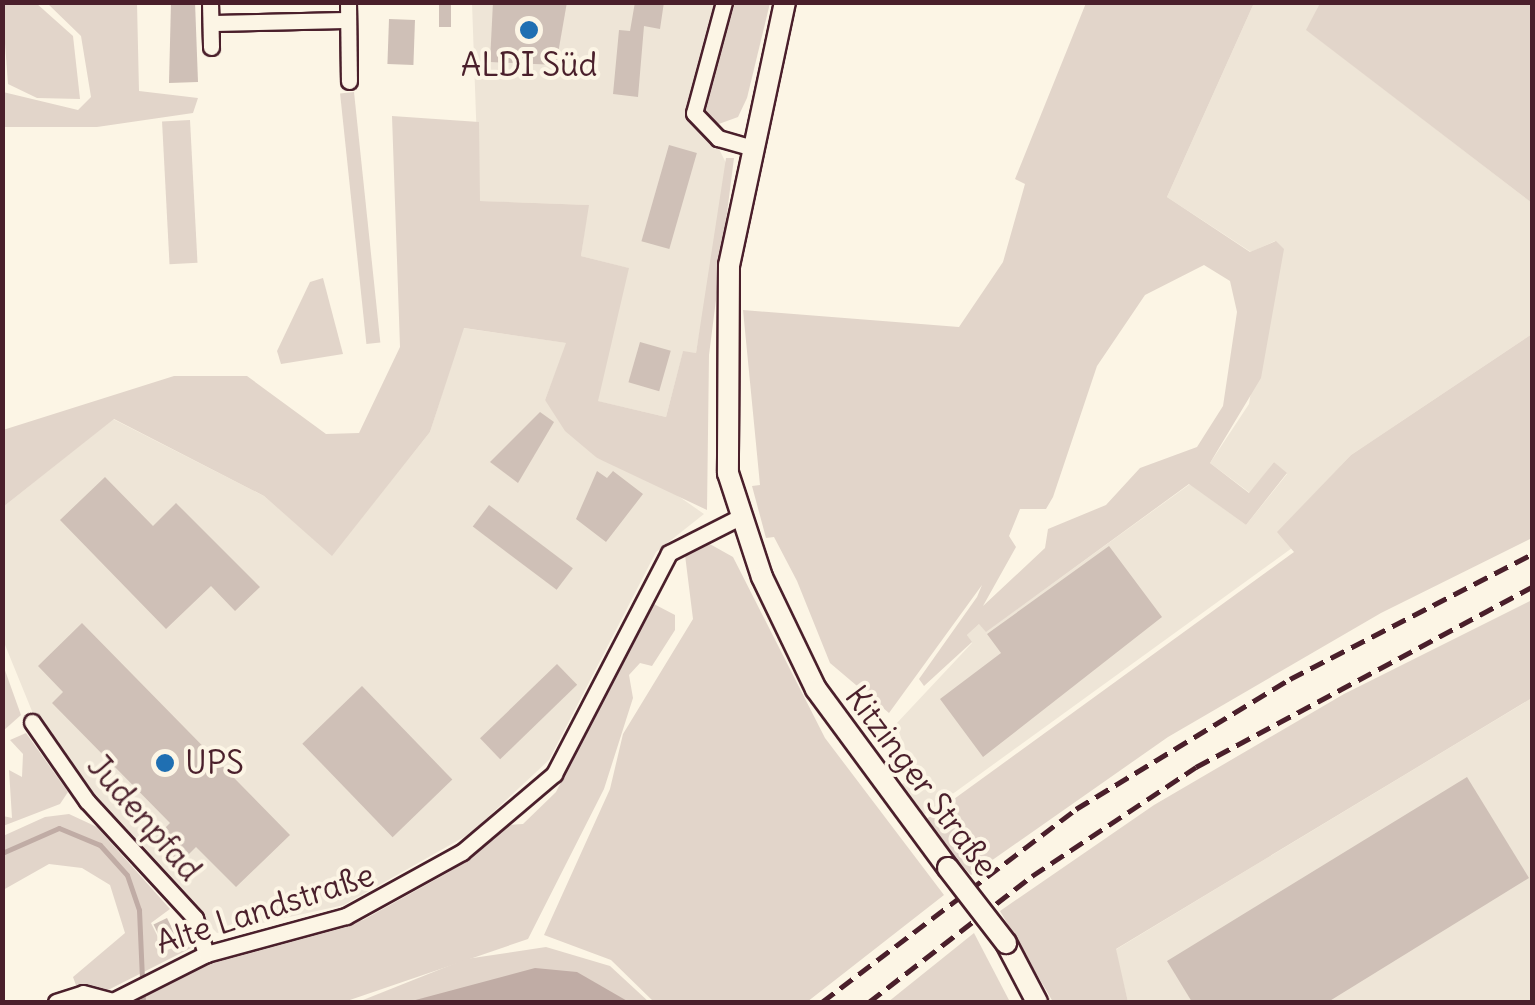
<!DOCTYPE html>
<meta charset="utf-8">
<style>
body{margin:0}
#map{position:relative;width:1535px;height:1005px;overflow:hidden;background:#fcf5e5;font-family:Delius,sans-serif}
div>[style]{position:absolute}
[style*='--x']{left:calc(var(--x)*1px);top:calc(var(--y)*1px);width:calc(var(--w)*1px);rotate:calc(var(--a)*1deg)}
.built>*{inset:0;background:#eee5d7}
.green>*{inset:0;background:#e2d5ca;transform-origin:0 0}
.water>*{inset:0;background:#c0aca5}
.stream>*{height:5px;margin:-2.5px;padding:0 2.5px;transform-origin:2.5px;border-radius:2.5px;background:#c0aca5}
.building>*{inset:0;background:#cfc0b7;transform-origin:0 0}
.roads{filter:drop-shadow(2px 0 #4a1f2b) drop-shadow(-2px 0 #4a1f2b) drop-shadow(0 2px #4a1f2b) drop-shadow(0 -2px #4a1f2b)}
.minor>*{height:15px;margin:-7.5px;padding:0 7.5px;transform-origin:7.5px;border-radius:7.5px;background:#fcf5e5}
.tertiary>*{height:20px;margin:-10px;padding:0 10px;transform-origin:10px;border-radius:10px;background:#fcf5e5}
.rail>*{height:5px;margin-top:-2.5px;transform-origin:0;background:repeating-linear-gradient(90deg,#4a1f2b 0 15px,transparent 0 23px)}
.bridges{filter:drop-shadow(2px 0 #4a1f2b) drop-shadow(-2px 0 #4a1f2b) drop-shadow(0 2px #4a1f2b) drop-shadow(0 -2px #4a1f2b)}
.tertiary-bridge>*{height:20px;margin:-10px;padding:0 10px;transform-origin:10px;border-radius:10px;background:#fcf5e5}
.dots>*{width:28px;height:28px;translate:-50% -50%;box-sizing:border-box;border:5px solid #fcf5e5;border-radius:50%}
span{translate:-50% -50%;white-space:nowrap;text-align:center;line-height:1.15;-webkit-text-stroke:8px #fcf5e5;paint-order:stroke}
.poi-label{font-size:32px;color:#4a1f2b}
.left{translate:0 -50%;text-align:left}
.street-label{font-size:32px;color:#4a1f2b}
.frame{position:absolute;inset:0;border:5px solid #4a1f2b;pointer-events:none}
</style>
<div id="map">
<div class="built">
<div style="clip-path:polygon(472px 3px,726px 3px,700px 111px,728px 167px,696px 353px,683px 352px,666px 417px,597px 401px,628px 268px,581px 256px,588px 205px,479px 201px)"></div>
<div style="clip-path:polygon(1254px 3px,1320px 3px,1307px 30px,1532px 203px,1532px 334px,1351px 455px,1278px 532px,1292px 548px,918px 819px,897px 787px,915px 776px,896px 724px,972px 643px,967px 635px,980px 623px,987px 631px,1190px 484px,1246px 525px,1287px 474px,1274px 462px,1250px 493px,1210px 463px,1249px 404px,1275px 241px,1251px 252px,1167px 197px)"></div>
<div style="clip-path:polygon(463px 328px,567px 343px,545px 400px,597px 458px,651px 477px,704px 514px,656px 552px,549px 760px,471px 833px,344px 905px,217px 933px,133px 846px,36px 721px,3px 640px,3px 507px,113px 419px,264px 496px,332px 555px,430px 432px)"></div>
<div style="clip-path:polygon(1532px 698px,1532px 1002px,1128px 1002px,1115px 950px)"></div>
</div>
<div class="green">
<div style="clip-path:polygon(2px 3px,36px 3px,73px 36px,80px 99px,37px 98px,8px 84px)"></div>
<div style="clip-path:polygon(137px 3px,139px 91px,198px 98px,193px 113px,97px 127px,3px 127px,3px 92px,78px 110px,91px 97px,81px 36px,47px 3px)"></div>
<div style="clip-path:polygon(735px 3px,770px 3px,747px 98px,738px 117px,716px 125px,704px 109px)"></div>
<div style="clip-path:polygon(evenodd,1086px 3px,1254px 3px,1167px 197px,1250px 252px,1276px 241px,1284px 249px,1261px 378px,1210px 463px,1249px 493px,1274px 462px,1287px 473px,1246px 525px,1189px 484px,986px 632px,979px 624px,967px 635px,972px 642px,924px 686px,919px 679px,977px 597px,982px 585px,889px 713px,830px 663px,797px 581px,774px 537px,766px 538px,752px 486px,760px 485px,743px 310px,959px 327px,1003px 262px,1025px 184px,1015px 179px,1086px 3px,1204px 265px,1230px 281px,1237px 312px,1223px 406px,1197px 447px,1140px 468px,1106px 505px,1048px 529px,1045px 548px,983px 606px,1016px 547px,1009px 536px,1020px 509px,1046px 509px,1053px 497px,1097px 366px,1145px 295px,1204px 265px)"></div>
<div style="clip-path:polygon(1320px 3px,1532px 3px,1532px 203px,1306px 30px)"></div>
<div style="left:354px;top:92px;width:252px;height:14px;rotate:84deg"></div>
<div style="clip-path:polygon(392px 116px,479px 122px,480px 201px,589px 205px,581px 256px,629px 268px,598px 401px,666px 417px,683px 351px,696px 353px,726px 158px,734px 158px,709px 355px,707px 510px,597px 458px,565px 431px,545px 400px,566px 343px,464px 328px,430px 432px,332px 556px,264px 496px,114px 419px,3px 507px,3px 430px,174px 376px,247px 376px,326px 434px,359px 433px,400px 347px)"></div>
<div style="left:190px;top:120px;width:143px;height:28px;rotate:87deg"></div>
<div style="clip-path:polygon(323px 278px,343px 354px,281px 364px,277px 351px,310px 282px)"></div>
<div style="clip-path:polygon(1532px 334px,1532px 538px,1381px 613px,1168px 737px,971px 875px,921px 823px,1294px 552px,1277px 532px,1351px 455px)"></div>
<div style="clip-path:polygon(708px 543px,733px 557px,825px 738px,944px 895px,807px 1002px,654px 1002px,611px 960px,544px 935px,610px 789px,623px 734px,693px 619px,685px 555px)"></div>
<div style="clip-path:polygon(1532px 600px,1532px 698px,1116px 949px,1128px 1002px,1053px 1002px,1000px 911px,1154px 805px,1344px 694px)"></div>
<div style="clip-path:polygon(650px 602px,675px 615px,675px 630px,652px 666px,640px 663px,629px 675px,633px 698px,604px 789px,528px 939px,344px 1002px,128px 1002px,194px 966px,363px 920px,449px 872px,506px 825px,523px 824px,556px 792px)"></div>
<div style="clip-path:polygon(2px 662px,21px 715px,3px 731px,2px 731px)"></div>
<div style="clip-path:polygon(26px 733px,68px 792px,60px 804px,3px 826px,3px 816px,12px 818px,9px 770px,22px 777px,23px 754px,10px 740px)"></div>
<div style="clip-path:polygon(45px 817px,69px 814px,97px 827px,170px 909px,151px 923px,165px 951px,192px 940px,191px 948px,108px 990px,77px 988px,73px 977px,125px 933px,110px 885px,82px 868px,49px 864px,3px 890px,3px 836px)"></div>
<div style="clip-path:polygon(974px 933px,1010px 1002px,888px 1002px)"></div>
<div style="clip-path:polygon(546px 947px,610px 966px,649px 1002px,358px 1002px,466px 959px)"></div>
</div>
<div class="water">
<div style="clip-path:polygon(535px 968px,577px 972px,629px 1002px,408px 1002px)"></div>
</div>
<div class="stream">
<div style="--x:2;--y:853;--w:62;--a:-23.7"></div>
<div style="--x:59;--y:828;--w:44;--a:22.5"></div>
<div style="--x:100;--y:845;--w:40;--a:48"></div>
<div style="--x:127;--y:875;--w:37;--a:71"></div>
<div style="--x:139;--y:910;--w:92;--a:87.5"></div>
</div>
<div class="building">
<div style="clip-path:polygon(171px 2px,195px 2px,198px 82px,169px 83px)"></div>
<div style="left:439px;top:2px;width:12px;height:25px"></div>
<div style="clip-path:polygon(493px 2px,567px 2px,556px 65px,490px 62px)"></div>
<div style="clip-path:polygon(635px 2px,664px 2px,660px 29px,644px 26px,638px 97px,613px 94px,619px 30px,630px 31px)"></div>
<div style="left:389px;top:19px;width:26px;height:45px;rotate:2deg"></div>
<div style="left:669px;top:145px;width:29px;height:100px;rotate:16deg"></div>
<div style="left:640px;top:342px;width:32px;height:42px;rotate:16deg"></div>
<div style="clip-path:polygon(540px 412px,554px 422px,518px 483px,490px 462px)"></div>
<div style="clip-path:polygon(597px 471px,607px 478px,613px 471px,643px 494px,606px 542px,576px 519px)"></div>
<div style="clip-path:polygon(105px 477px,153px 526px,176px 503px,260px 587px,235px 611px,211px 586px,166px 629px,60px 520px)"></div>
<div style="left:489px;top:505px;width:105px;height:27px;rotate:37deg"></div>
<div style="clip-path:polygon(1109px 546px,1162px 617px,983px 757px,940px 699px,1001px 653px,987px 634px)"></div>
<div style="clip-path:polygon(82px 623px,290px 835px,236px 887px,196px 847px,179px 864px,154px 839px,170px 823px,52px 703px,63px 692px,38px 666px)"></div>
<div style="left:557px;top:664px;width:29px;height:107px;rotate:46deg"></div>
<div style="left:362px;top:686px;width:130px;height:83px;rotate:46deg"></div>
<div style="clip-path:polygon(1467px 777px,1529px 878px,1328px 1002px,1192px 1002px,1167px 961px)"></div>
<div style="left:167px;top:918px;width:25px;height:15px;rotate:64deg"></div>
</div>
<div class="roads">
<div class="minor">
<div style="--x:210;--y:2;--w:45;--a:88.7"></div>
<div style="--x:348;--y:2;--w:79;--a:89.3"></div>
<div style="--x:724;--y:2;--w:115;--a:105.1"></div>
<div style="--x:694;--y:113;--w:35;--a:46"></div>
<div style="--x:718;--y:138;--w:35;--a:16"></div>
<div style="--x:211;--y:23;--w:137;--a:-1.3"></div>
<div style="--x:32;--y:722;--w:96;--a:55.2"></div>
<div style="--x:87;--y:801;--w:159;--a:47.3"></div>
<div style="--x:195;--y:918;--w:38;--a:73"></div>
<div style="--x:56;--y:1002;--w:28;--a:-18"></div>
<div style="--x:83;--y:993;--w:30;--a:15"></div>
<div style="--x:111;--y:1002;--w:106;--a:-26.8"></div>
<div style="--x:206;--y:954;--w:145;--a:-15.2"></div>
<div style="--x:346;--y:916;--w:132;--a:-28.9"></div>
<div style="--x:462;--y:852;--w:121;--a:-40.3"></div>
<div style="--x:554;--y:774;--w:249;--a:-62.5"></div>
<div style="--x:669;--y:553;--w:80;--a:-26.9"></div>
</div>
<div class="tertiary">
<div style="--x:785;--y:2;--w:269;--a:102"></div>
<div style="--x:729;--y:265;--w:208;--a:90.3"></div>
<div style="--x:728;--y:473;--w:109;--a:71.9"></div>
<div style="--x:762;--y:577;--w:124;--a:64.3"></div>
<div style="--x:816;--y:689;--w:222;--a:53.6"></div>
<div style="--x:1006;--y:943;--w:67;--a:62.3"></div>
</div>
</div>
<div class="rail">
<div style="--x:822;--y:1002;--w:319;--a:-37.2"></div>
<div style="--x:1076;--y:809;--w:250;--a:-31.3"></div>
<div style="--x:1290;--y:679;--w:272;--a:-27.3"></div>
<div style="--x:869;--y:1002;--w:206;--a:-37.7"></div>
<div style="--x:1032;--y:876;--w:197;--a:-33.6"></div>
<div style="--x:1196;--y:767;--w:381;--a:-28.2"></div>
</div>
<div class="bridges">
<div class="tertiary-bridge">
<div style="--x:948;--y:868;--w:95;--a:52.3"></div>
</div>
</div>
<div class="dots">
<div style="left:529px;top:30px;background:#1f6fb2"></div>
<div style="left:165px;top:763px;background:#1f6fb2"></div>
</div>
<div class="poi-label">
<span style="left:529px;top:65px">ALDI Süd</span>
<span class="left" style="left:185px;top:763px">UPS</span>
</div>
<div class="street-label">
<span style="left:921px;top:781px;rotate:53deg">Kitzinger Straße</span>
<span style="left:144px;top:818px;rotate:49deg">Judenpfad</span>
<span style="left:265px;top:909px;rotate:-18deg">Alte Landstraße</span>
</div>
<div class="frame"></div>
</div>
